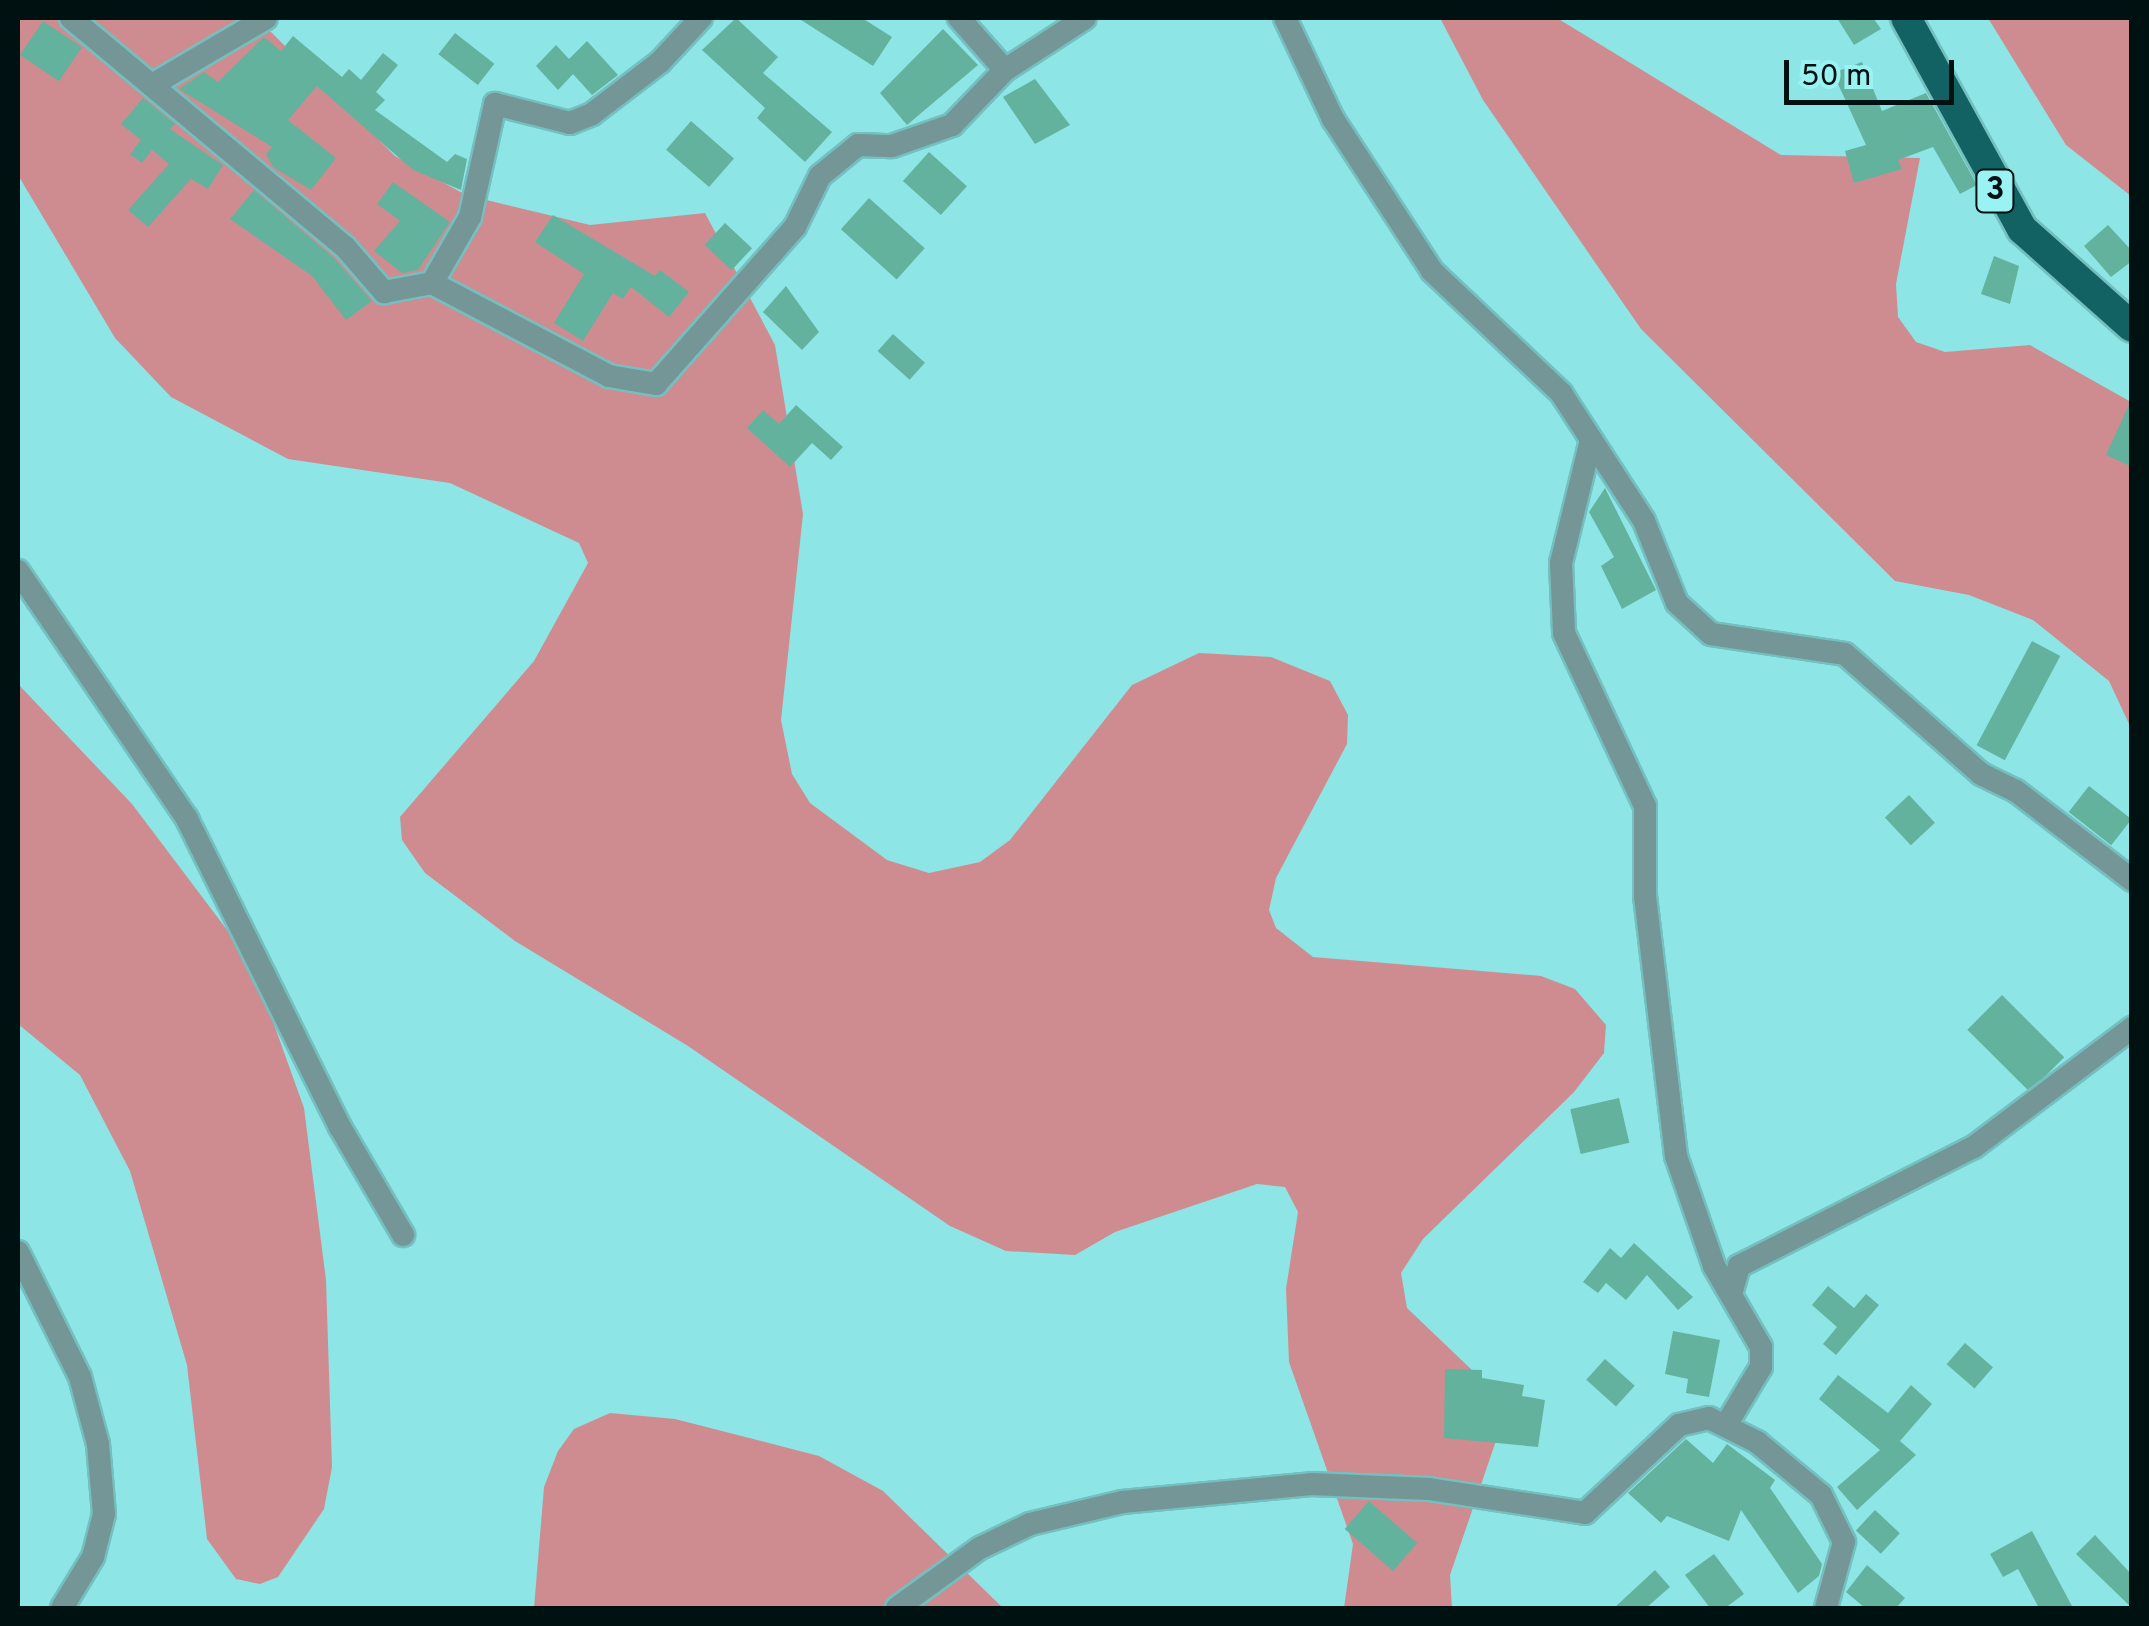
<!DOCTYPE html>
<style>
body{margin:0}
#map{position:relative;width:2149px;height:1626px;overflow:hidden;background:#8de5e5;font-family:Overpass,sans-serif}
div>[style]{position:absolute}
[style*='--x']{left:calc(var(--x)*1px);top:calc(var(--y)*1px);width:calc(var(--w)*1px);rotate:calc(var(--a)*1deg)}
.forest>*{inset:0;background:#cf8c90}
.building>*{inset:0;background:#63b29e;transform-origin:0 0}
.roads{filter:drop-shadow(2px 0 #74bfbf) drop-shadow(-2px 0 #74bfbf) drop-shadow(0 2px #74bfbf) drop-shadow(0 -2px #74bfbf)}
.street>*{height:22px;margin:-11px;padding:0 11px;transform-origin:11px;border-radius:11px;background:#749696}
.primary>*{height:30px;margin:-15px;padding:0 15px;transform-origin:15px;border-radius:15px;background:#126263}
span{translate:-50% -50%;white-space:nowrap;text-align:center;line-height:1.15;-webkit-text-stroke:8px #9af2f2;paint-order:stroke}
.shield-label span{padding:2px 8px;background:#9af2f2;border:2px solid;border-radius:8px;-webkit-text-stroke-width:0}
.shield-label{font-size:32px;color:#001112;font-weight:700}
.frame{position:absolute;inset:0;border:20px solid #001112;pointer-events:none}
.scale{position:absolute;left:1784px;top:60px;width:170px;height:45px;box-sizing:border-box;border:5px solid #001112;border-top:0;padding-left:12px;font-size:30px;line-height:35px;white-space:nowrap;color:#001112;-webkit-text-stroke:8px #9af2f2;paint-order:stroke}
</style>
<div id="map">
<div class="forest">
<div style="clip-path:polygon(18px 18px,257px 18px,395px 156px,466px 195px,590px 225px,705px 213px,775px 345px,803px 514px,781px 720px,792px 774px,810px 803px,887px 860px,929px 873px,980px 862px,1010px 840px,1132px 685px,1199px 653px,1271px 657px,1330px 681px,1348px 715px,1347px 744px,1276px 878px,1269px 910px,1276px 928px,1313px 957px,1541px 976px,1575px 989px,1606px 1025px,1604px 1053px,1574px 1092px,1423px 1239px,1401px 1273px,1407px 1308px,1474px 1372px,1498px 1435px,1450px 1575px,1452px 1608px,1344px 1608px,1353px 1544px,1289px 1362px,1286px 1289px,1298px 1212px,1285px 1187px,1257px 1184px,1115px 1232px,1075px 1255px,1006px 1251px,950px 1226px,688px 1046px,515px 941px,425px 873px,402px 840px,400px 817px,534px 661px,588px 563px,579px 543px,450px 483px,288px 459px,171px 397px,115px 338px,18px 175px)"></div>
<div style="clip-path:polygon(1440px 18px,1557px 18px,1781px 155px,1920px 158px,1896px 284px,1898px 317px,1916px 342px,1945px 352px,2030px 345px,2131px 402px,2131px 728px,2109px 681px,2033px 620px,1969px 595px,1895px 581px,1641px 329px,1483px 100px)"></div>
<div style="clip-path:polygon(1988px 18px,2131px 18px,2131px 196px,2066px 145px)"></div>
<div style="clip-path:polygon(18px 684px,132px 804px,252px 963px,304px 1108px,326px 1280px,332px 1467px,324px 1509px,278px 1577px,260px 1584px,236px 1579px,207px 1539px,187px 1365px,130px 1171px,80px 1075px,18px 1024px)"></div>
<div style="clip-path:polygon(610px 1413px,675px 1419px,819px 1456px,883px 1491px,1003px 1608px,534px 1608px,544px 1487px,558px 1451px,574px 1429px)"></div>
</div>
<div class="building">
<div style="clip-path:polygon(736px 18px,778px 57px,763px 73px,832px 132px,805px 162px,757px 118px,765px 108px,702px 50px)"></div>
<div style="clip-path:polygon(798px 18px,862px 18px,892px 37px,873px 66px)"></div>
<div style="clip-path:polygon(1837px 18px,1873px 18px,1881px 29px,1854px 45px)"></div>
<div style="left:43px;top:21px;width:47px;height:41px;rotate:34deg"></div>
<div style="clip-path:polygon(943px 29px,978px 65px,907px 125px,880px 93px)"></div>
<div style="left:455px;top:33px;width:50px;height:27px;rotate:38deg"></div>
<div style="clip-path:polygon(293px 36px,342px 77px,349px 69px,361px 80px,383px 53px,398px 65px,376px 92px,385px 100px,375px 110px,447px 162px,455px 154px,467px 159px,461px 190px,413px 170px,317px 86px,288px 120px,336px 158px,311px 190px,273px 167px,266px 154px,272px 147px,179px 89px,204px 72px,218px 82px,264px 37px,281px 51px)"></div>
<div style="clip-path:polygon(587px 41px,618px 75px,592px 95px,573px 74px,558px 90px,536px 66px,556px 45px,569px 59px)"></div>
<div style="clip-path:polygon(1862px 62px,1882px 111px,1926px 93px,1977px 185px,1960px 194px,1933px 147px,1898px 160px,1902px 169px,1854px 183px,1845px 151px,1866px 145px,1833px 73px)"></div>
<div style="clip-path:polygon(1035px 79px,1070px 125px,1035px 144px,1003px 97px)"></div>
<div style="clip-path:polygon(143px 98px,175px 124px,170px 129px,223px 165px,208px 189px,191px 179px,148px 227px,128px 210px,169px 164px,152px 150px,142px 163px,130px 154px,141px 140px,121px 124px)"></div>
<div style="left:691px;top:121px;width:57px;height:38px;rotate:41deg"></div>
<div style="left:929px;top:152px;width:51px;height:39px;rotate:42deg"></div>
<div style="clip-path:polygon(393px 182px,450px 222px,418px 270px,402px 273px,374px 251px,400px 221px,377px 204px)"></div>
<div style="clip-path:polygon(254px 190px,334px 258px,372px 301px,346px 320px,312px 276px,230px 219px)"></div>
<div style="left:869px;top:198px;width:75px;height:42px;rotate:42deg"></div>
<div style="clip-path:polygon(553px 215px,655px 276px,660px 270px,689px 292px,669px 317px,631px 287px,623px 299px,613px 293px,583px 341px,554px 323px,584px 274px,535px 242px)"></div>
<div style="left:725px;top:223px;width:37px;height:30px;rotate:43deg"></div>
<div style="clip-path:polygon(2108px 225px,2132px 251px,2132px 261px,2111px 277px,2084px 246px)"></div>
<div style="clip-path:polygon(1994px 256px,2019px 266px,2010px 304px,1981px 294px)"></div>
<div style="clip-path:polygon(786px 286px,819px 332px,802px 350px,763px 312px)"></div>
<div style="left:893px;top:334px;width:43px;height:23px;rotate:42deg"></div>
<div style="clip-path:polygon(2132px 398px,2132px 467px,2106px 455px)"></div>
<div style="clip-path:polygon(796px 405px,843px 447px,831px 460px,812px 443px,790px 467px,747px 428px,763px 410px,779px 424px)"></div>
<div style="clip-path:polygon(1605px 488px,1656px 590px,1622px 609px,1601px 566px,1614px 557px,1589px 512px)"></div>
<div style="left:2032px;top:641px;width:32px;height:118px;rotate:28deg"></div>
<div style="left:2089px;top:786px;width:54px;height:33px;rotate:38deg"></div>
<div style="left:1909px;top:795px;width:38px;height:33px;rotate:47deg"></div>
<div style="left:2002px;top:995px;width:88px;height:49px;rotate:45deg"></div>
<div style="left:1619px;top:1098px;width:46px;height:50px;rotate:77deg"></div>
<div style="clip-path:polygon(1634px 1243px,1693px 1297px,1678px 1310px,1647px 1275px,1626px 1300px,1606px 1283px,1598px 1293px,1583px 1282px,1610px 1248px,1621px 1258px)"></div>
<div style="clip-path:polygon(1828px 1286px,1854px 1308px,1866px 1294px,1879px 1305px,1836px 1355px,1823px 1344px,1837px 1327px,1812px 1305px)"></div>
<div style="clip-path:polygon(1673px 1331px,1720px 1340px,1709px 1397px,1686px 1393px,1688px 1379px,1665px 1374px)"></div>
<div style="left:1965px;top:1343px;width:37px;height:28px;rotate:41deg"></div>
<div style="left:1605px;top:1359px;width:40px;height:28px;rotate:42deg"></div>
<div style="clip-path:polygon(1445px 1369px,1482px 1370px,1482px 1378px,1524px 1385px,1522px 1396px,1545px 1400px,1538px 1447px,1444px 1438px)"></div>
<div style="clip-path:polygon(1838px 1375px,1888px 1413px,1911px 1385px,1932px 1404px,1900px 1441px,1916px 1455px,1857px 1510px,1837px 1487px,1880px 1450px,1819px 1399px)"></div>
<div style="clip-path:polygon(1686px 1439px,1713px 1463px,1727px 1444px,1775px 1480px,1770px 1488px,1822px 1564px,1819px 1576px,1798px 1593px,1741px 1510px,1729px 1541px,1667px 1516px,1661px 1523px,1628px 1493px)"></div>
<div style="left:1369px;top:1501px;width:64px;height:37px;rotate:41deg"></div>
<div style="left:1875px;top:1510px;width:34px;height:28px;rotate:43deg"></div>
<div style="clip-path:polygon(2032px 1531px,2073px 1608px,2039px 1608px,2018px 1569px,2003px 1577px,1990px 1554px)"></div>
<div style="clip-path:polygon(2095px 1535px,2132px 1575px,2132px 1608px,2076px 1554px)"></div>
<div style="clip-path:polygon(1714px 1554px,1744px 1594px,1725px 1608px,1710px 1608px,1685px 1575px)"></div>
<div style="clip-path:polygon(1867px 1565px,1905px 1598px,1896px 1608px,1865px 1608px,1846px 1592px)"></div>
<div style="clip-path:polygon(1655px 1570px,1670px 1587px,1646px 1608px,1614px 1608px)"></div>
</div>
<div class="roads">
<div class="street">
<div style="--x:71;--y:18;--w:357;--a:39.9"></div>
<div style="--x:345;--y:247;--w:60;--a:49.1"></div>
<div style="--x:384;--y:292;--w:49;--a:-10.6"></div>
<div style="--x:432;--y:283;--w:76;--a:-60.1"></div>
<div style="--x:470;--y:217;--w:116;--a:-77.5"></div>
<div style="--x:495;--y:104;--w:77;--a:14.2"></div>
<div style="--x:570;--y:123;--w:24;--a:-22"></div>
<div style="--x:592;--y:114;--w:86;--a:-37.4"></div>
<div style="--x:660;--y:62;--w:60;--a:-47"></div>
<div style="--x:959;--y:18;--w:69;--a:48.5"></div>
<div style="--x:1285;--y:18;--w:112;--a:64.6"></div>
<div style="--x:1333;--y:119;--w:181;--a:56.9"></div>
<div style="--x:1432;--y:271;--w:178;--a:43.4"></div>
<div style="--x:1561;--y:393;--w:153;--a:57"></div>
<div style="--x:1644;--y:521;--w:88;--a:68.1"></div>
<div style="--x:1677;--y:603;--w:46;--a:42.4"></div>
<div style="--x:1711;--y:634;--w:135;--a:8.5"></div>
<div style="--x:1845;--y:654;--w:181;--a:41.4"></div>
<div style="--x:1981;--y:774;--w:39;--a:26"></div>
<div style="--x:2016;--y:791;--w:146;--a:37.5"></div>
<div style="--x:152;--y:85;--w:132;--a:-30.4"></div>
<div style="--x:432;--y:283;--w:200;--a:27.7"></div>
<div style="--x:609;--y:376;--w:48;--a:9.7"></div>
<div style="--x:656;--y:384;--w:210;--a:-48.5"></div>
<div style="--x:795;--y:227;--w:57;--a:-63.9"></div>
<div style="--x:820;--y:176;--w:49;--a:-39.2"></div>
<div style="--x:858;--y:145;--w:34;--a:2"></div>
<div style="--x:892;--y:146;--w:64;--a:-19.3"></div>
<div style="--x:952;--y:125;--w:76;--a:-46.1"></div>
<div style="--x:1005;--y:70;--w:95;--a:-33"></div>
<div style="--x:1591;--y:440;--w:127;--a:103.7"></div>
<div style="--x:1561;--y:563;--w:70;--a:87.5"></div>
<div style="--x:1564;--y:633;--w:191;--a:64.9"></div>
<div style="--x:1645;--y:806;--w:90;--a:90"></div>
<div style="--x:1645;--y:896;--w:262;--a:83.2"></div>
<div style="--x:1676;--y:1156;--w:116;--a:70.9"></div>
<div style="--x:1714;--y:1266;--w:94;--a:59.9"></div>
<div style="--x:1761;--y:1347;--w:20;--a:90"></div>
<div style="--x:1761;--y:1367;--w:68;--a:121.1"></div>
<div style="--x:18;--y:571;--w:300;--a:55.7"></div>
<div style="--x:187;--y:819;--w:344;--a:63.6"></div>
<div style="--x:340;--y:1127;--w:125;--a:59.7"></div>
<div style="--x:18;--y:1252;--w:140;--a:63.6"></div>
<div style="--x:80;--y:1377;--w:69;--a:75"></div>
<div style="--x:98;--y:1444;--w:70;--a:85.1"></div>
<div style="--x:104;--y:1514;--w:44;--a:104.3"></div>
<div style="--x:93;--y:1557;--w:60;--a:121.3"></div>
<div style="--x:1731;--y:1294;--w:29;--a:-74"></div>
<div style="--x:1739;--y:1266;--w:263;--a:-26.9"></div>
<div style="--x:1974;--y:1147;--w:198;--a:-37"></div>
<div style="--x:897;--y:1608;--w:102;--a:-35.9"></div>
<div style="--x:980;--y:1548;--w:55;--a:-25.6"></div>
<div style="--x:1030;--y:1524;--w:95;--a:-13.4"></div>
<div style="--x:1122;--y:1502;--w:190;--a:-5.4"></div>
<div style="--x:1311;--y:1484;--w:118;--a:2.4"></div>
<div style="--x:1429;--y:1489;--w:158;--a:8.7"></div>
<div style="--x:1585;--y:1513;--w:129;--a:-43.1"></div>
<div style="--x:1679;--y:1425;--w:31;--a:-13"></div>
<div style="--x:1709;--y:1418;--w:54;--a:26.6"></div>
<div style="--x:1757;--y:1442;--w:83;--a:39.6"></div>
<div style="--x:1821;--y:1495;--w:52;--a:63.9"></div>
<div style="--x:1844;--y:1542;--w:68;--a:105.3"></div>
</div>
<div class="primary">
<div style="--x:1906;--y:18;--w:241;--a:61.2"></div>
<div style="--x:2022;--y:229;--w:147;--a:41.7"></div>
</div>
</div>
<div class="shield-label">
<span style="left:1995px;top:191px">3</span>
</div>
<div class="frame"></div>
<div class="scale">50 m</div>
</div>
